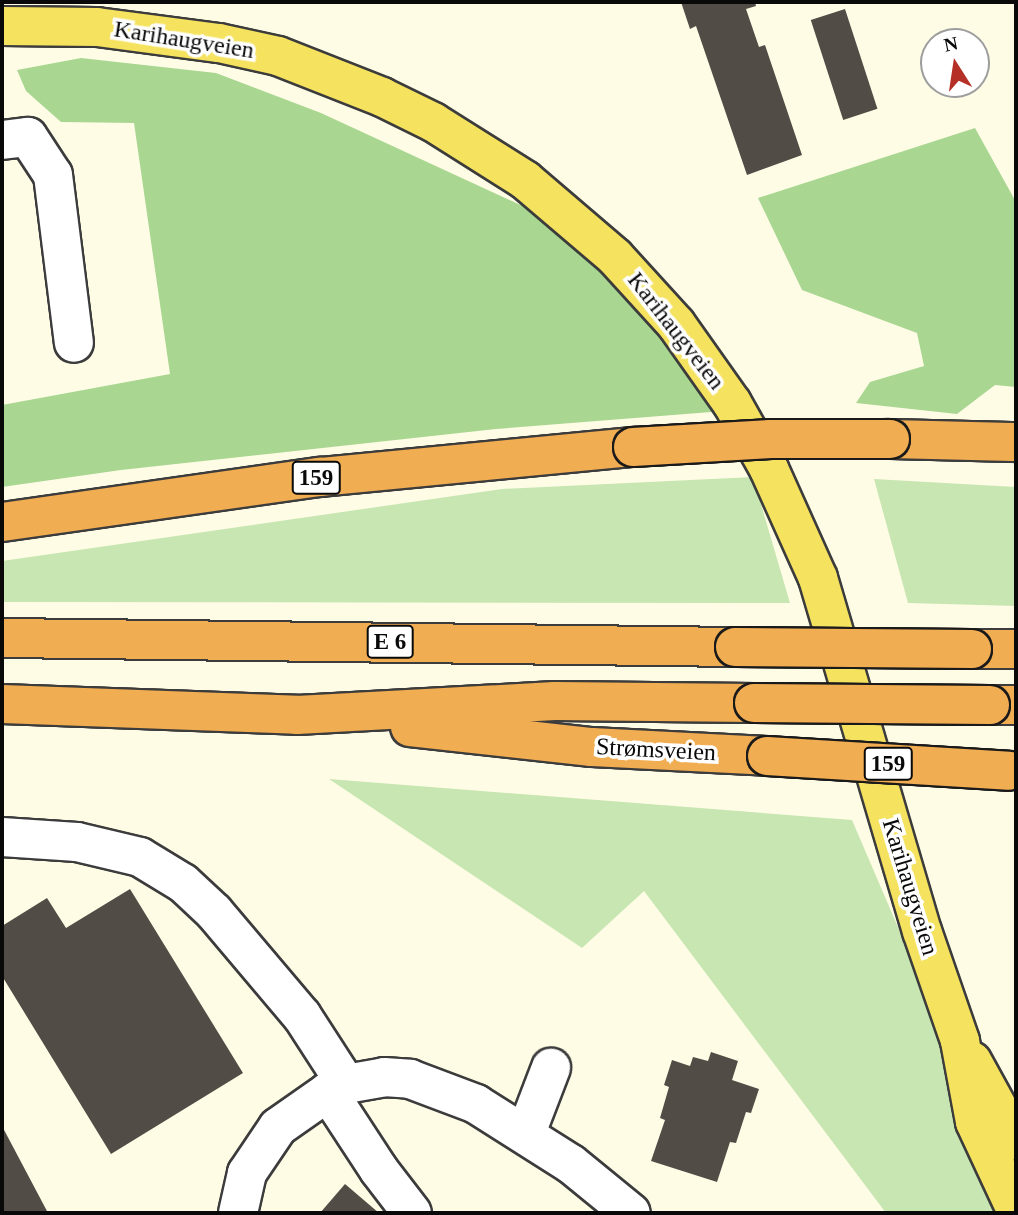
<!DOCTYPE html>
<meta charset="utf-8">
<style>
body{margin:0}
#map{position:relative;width:1018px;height:1215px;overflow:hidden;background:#fffce6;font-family:Georgia,serif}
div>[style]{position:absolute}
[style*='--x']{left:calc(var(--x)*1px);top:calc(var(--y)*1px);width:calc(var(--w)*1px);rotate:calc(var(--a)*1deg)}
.green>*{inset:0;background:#c8e6b2}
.forest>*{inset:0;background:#a9d792}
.building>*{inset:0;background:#524c46;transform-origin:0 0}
.roads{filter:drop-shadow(2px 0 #3c3c3c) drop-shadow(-2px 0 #3c3c3c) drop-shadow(0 2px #3c3c3c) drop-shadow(0 -2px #3c3c3c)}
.minor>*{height:38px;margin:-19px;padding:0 19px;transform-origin:19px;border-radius:19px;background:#fff}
.major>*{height:38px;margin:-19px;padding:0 19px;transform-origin:19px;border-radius:19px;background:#f5e25f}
.highway>*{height:38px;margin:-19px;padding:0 19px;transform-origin:19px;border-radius:19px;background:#f1ad52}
.bridges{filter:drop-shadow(2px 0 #1a1a1a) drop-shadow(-2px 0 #1a1a1a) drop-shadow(0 2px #1a1a1a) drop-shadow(0 -2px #1a1a1a)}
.highway-bridge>*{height:38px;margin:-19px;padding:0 19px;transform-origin:19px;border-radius:19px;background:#f1ad52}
span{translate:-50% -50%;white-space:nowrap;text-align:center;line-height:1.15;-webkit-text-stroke:7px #fff;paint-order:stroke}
.shield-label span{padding:2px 5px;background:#fff;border:2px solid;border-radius:5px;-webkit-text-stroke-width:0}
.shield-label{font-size:23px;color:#090909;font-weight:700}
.street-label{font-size:24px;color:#090909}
.frame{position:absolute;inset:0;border:4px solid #090909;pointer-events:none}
.north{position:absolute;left:920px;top:28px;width:70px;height:70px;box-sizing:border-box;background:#fff;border:2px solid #9d9d9d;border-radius:50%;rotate:348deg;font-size:19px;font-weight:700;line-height:28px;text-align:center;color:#090909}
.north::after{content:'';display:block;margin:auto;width:24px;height:32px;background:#b53026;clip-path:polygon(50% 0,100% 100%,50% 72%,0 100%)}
</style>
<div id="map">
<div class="green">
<div style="clip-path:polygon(753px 477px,790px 603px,2px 602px,2px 561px,502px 489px)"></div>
<div style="clip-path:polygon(874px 479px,1016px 487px,1016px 606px,908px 603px)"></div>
<div style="clip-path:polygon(329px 779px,852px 820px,1016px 1202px,1016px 1213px,886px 1213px,644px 891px,582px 948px)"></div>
</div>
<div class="forest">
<div style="clip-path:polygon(81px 58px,216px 73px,321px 113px,566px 226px,645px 287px,724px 411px,496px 429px,121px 470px,2px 487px,2px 405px,170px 374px,134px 123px,61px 122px,26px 91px,17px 70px)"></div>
<div style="clip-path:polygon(975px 128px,1016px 202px,1016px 387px,995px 385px,957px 414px,856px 403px,870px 382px,924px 366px,917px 333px,802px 290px,758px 198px)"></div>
</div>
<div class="building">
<div style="clip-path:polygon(681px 2px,755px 2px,756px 6px,746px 9px,759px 47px,765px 45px,802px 155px,747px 175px,696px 26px,690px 29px)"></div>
<div style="left:845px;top:9px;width:105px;height:36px;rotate:72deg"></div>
<div style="clip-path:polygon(130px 889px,243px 1073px,111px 1154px,2px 976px,2px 926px,47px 898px,66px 928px)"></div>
<div style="clip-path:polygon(711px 1052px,738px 1061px,732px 1080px,759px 1089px,751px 1113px,746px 1112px,736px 1143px,730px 1142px,717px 1182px,651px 1161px,665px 1120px,660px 1118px,669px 1087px,664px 1085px,672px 1060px,690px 1066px,693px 1057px,708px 1061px)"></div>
<div style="clip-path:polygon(2px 1126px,48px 1213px,2px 1213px)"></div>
<div style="clip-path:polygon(345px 1184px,379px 1213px,320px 1213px)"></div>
</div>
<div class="roads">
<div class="minor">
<div style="--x:2;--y:140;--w:26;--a:-7"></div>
<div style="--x:28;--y:137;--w:45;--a:56.7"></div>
<div style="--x:53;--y:175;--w:169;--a:82.9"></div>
<div style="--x:2;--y:837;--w:75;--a:3.8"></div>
<div style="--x:77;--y:842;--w:65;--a:13.4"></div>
<div style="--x:140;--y:857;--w:50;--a:31.2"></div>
<div style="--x:183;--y:883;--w:42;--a:43.1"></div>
<div style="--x:214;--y:912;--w:136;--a:49.8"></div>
<div style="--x:302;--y:1016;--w:81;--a:57.1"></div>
<div style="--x:328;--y:1092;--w:93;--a:56.8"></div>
<div style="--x:379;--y:1170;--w:54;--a:52.5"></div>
<div style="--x:526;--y:1133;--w:70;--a:-69"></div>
<div style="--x:238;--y:1213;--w:41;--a:-77.3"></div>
<div style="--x:247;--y:1173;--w:55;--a:-56"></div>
<div style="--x:278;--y:1127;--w:61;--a:-35"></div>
<div style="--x:328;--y:1092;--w:20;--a:-24"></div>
<div style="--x:346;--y:1084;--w:39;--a:-10"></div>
<div style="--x:384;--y:1077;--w:26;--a:4"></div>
<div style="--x:410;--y:1079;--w:71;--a:20.7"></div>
<div style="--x:476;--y:1104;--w:112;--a:32.3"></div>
<div style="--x:571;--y:1164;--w:77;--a:39.2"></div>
</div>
<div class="major">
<div style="--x:2;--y:26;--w:95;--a:0.6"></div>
<div style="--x:97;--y:27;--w:123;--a:7.5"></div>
<div style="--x:219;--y:43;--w:60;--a:12.4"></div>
<div style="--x:278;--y:56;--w:112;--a:21.5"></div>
<div style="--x:382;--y:97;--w:57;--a:26.1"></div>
<div style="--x:433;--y:122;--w:109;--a:32.2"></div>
<div style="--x:525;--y:180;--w:118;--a:40.5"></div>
<div style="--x:615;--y:257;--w:91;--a:47.7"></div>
<div style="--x:676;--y:324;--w:97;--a:54.7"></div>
<div style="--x:732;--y:403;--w:76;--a:60.7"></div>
<div style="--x:769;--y:469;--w:120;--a:65.8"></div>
<div style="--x:818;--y:578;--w:368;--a:73.6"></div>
<div style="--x:922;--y:931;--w:116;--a:70.9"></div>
<div style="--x:960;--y:1041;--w:82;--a:79.5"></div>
<div style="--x:975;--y:1122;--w:97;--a:65"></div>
<div style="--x:972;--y:1061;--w:91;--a:61.2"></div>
</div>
<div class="highway">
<div style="--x:890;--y:439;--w:126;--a:1.4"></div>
<div style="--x:2;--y:522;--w:321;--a:-8.1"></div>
<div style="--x:320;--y:477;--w:314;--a:-5.5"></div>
<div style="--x:2;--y:638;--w:733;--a:0.7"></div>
<div style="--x:972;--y:649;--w:44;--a:0"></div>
<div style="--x:2;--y:704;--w:295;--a:2.1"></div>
<div style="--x:297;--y:715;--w:258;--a:-3.1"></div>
<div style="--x:555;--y:701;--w:199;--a:0.6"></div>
<div style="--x:990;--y:705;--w:26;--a:0"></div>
<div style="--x:410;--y:727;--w:183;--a:6.3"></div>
<div style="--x:592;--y:747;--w:175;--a:2.9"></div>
</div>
</div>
<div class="bridges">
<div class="highway-bridge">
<div style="--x:633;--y:447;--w:138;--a:-3.3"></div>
<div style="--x:771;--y:439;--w:119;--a:0"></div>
<div style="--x:735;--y:647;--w:237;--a:0.5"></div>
<div style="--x:754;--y:703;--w:236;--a:0.5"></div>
<div style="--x:767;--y:756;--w:242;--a:3.5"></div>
</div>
</div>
<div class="shield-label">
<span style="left:316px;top:478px">159</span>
<span style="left:390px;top:642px">E 6</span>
<span style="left:888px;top:764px">159</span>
</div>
<div class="street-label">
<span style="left:184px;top:40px;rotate:9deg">Karihaugveien</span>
<span style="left:676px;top:331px;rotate:52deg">Karihaugveien</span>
<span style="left:656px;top:750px;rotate:3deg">Strømsveien</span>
<span style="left:910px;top:887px;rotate:73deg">Karihaugveien</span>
</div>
<div class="frame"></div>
<div class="north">N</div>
</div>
